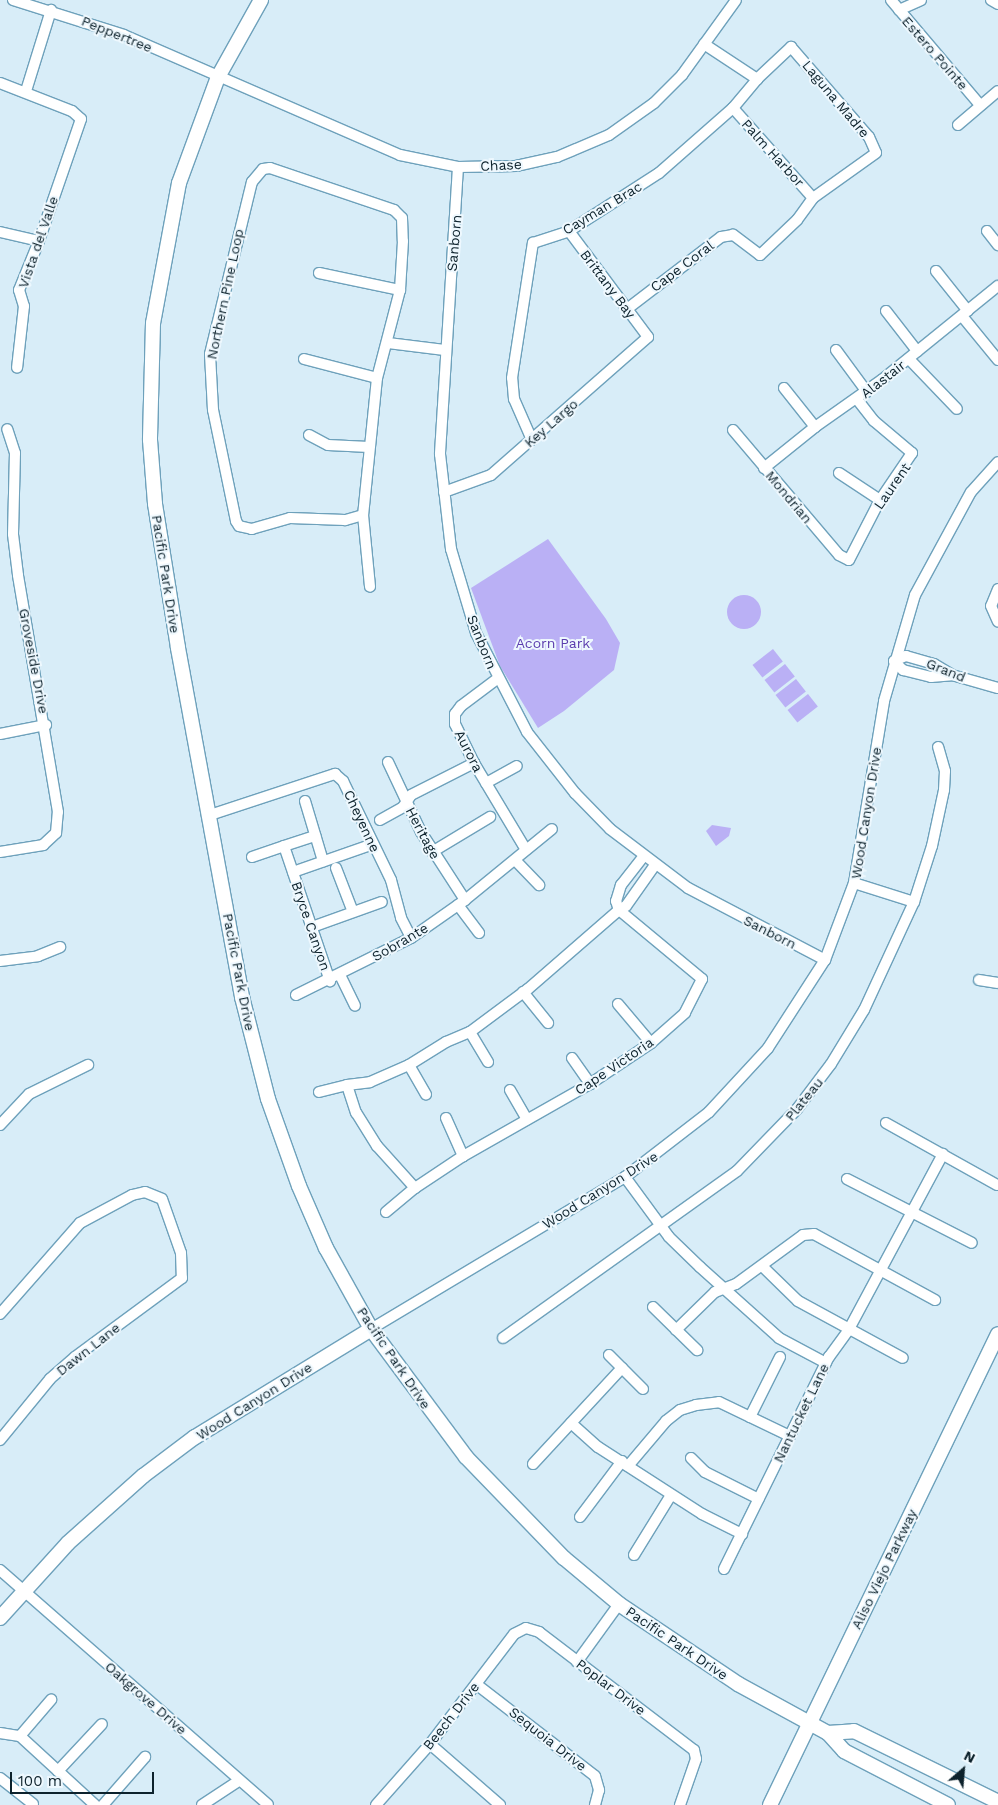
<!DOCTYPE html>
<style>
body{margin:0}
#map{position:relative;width:998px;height:1805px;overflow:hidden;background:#d8edf8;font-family:"Work Sans",sans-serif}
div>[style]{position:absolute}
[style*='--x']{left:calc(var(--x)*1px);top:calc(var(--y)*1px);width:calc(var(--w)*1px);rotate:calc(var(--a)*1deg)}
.green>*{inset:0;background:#bab0f5;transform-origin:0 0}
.round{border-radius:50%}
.roads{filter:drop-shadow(1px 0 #6ea1bb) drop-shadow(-1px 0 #6ea1bb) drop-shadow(0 1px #6ea1bb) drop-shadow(0 -1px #6ea1bb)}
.minor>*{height:10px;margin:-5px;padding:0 5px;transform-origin:5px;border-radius:5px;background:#fff}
.major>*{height:14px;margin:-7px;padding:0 7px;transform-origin:7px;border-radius:7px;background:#fff}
span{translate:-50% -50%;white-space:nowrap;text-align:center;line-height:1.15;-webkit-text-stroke:4px #eef8fe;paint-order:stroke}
.street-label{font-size:14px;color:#0d222c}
.park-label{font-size:14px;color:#5b3dae}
.north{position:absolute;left:938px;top:1745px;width:50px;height:50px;-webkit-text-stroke:4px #eef8fe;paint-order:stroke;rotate:27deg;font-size:14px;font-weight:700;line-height:20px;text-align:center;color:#0d222c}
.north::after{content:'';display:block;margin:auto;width:18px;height:22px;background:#0d222c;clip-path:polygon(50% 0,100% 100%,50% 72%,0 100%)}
.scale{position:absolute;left:10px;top:1772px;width:144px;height:22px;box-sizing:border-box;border:2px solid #0d222c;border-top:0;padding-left:6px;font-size:15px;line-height:18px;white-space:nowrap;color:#0d222c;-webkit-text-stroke:4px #eef8fe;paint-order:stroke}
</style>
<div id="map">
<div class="green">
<div style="clip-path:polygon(548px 539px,606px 619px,620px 643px,614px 670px,564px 711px,538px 728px,500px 666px,471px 588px)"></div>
<div class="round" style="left:727px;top:595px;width:34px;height:34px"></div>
<div style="left:773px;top:649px;width:16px;height:26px;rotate:52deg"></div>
<div style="left:785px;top:664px;width:16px;height:26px;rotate:52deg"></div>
<div style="left:796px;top:679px;width:16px;height:26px;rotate:52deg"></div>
<div style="left:808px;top:694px;width:16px;height:26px;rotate:52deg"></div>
<div style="clip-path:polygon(712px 825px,731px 828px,729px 836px,716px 846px,706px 831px)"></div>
</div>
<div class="roads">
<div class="minor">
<div style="--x:13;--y:0;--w:116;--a:17.5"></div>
<div style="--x:124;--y:35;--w:301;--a:23.5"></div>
<div style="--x:400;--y:155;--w:59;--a:11.7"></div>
<div style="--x:458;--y:167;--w:58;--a:-1"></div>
<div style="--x:516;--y:166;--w:42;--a:-12.4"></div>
<div style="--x:557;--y:157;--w:56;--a:-22.9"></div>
<div style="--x:609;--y:135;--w:55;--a:-35.4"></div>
<div style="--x:654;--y:103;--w:40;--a:-45"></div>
<div style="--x:682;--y:75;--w:92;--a:-54.2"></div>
<div style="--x:891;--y:0;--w:138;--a:49.7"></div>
<div style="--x:991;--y:0;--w:8;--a:30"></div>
<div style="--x:899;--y:10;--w:24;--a:-24"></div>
<div style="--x:704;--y:44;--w:64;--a:33.4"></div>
<div style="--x:0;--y:83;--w:77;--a:21.3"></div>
<div style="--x:72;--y:111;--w:12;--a:42"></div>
<div style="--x:81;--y:119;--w:129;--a:109"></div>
<div style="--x:39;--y:241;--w:53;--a:112.2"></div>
<div style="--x:19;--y:290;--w:17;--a:73"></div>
<div style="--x:24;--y:306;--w:62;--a:96.4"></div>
<div style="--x:26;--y:91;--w:85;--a:-72.8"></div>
<div style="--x:733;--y:108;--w:120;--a:48.4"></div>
<div style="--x:958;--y:125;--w:52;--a:-40.4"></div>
<div style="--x:458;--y:167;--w:288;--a:93.6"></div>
<div style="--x:440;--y:454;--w:96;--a:83.4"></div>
<div style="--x:451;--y:549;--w:88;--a:73.4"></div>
<div style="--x:476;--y:633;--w:111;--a:62.7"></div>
<div style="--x:527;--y:732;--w:78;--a:51.8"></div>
<div style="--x:575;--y:793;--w:50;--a:45.8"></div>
<div style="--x:610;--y:829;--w:98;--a:37.1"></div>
<div style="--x:688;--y:888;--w:155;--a:27.7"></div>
<div style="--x:270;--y:168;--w:131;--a:18.7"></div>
<div style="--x:394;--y:210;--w:11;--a:45"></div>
<div style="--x:402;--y:218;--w:23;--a:88"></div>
<div style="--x:403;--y:241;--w:49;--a:93.5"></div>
<div style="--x:400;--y:290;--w:91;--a:104.6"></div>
<div style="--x:377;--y:378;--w:138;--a:95.8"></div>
<div style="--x:363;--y:515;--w:19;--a:164"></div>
<div style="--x:345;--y:520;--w:55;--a:-177.9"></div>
<div style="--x:290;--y:518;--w:40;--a:164"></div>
<div style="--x:252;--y:529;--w:13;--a:-167"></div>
<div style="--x:239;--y:526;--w:6;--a:-121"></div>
<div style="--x:236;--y:521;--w:113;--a:-101.7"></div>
<div style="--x:213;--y:410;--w:56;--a:-93.1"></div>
<div style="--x:210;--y:354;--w:177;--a:-76.3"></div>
<div style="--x:252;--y:182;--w:17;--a:-50"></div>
<div style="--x:263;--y:169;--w:7;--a:-8"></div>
<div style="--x:987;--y:231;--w:18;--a:52"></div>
<div style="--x:0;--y:232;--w:40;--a:13"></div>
<div style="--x:936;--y:271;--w:51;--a:51.3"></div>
<div style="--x:319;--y:273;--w:83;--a:11.9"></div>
<div style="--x:886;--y:311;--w:51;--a:52.2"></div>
<div style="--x:962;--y:316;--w:57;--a:50.7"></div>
<div style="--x:388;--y:343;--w:57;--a:7"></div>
<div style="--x:836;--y:350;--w:52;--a:53.6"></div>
<div style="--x:304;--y:359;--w:75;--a:14.6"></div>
<div style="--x:909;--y:359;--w:69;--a:46.2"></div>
<div style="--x:784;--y:388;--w:50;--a:51.5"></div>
<div style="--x:733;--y:430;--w:164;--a:49.7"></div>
<div style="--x:839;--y:555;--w:11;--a:27"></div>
<div style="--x:849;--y:560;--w:68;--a:-62.7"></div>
<div style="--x:880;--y:500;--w:57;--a:-55.8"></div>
<div style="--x:912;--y:453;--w:50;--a:-139.9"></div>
<div style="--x:874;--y:421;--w:28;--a:-128"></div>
<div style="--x:309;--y:435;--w:21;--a:28"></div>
<div style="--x:328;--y:445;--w:41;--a:2.8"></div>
<div style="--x:532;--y:440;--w:45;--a:-113.7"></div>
<div style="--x:514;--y:399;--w:21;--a:-95"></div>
<div style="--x:512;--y:378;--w:137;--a:-81.2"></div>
<div style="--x:533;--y:243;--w:38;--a:-18"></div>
<div style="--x:569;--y:231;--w:107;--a:-32.8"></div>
<div style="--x:659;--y:173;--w:98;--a:-41.3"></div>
<div style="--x:733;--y:108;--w:38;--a:-50"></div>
<div style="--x:757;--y:79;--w:47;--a:-43.3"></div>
<div style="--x:791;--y:47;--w:119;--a:49.1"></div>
<div style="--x:869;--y:137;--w:17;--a:66"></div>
<div style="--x:876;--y:153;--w:77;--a:144.5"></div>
<div style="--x:813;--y:198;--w:27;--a:126"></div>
<div style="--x:797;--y:220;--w:51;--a:136.6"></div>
<div style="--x:760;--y:255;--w:34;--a:-143"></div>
<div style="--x:733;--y:235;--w:12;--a:171"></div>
<div style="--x:721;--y:237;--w:118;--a:142.5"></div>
<div style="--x:764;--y:468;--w:65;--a:-38.8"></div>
<div style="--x:815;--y:427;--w:83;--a:-35.2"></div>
<div style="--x:883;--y:379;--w:148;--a:-39"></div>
<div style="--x:839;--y:473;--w:49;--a:33.4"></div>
<div style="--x:444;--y:492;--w:50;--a:-19.9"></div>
<div style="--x:491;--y:475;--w:209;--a:-41.3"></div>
<div style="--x:648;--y:337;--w:132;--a:-126.7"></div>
<div style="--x:363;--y:515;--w:72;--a:84.4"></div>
<div style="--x:998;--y:589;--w:18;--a:112"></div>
<div style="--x:991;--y:606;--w:17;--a:66"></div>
<div style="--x:894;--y:661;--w:13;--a:-23"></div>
<div style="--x:906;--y:656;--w:29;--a:16"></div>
<div style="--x:934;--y:664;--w:21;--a:31"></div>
<div style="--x:952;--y:675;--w:48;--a:15.8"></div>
<div style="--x:894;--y:661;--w:13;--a:45"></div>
<div style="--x:903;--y:670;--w:29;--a:14"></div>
<div style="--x:931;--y:677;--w:21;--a:-5"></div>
<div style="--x:497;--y:679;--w:45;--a:143.1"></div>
<div style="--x:461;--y:706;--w:10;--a:127"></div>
<div style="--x:455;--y:714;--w:10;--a:90"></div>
<div style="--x:455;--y:724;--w:43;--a:64"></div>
<div style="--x:474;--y:763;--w:101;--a:59.1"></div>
<div style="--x:0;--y:734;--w:47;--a:-11.1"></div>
<div style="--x:388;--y:762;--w:77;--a:64.8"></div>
<div style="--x:421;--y:832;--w:81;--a:57.1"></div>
<div style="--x:486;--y:783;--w:35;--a:-29"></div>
<div style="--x:305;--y:801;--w:63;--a:73.3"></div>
<div style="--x:210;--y:815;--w:132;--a:-18.2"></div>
<div style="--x:335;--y:774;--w:11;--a:41"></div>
<div style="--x:343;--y:781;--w:110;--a:64.1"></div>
<div style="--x:391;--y:880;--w:39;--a:75"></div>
<div style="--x:401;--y:918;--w:22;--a:63"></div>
<div style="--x:380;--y:820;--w:26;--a:-29"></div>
<div style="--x:403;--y:807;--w:14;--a:-56"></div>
<div style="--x:411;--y:795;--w:71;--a:-26.9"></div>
<div style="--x:284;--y:846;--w:33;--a:-18"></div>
<div style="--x:0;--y:852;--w:44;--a:-9.2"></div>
<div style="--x:43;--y:845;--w:18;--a:-43"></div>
<div style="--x:56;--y:833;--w:21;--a:-85"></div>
<div style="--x:58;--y:812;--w:240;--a:-99.6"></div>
<div style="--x:18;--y:575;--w:41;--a:-97"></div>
<div style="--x:13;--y:534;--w:81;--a:-88.6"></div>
<div style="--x:15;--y:453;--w:25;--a:-108"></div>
<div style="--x:432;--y:852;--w:68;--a:-31.1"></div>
<div style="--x:252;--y:857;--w:34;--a:-19"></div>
<div style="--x:284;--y:846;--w:143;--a:71.2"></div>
<div style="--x:643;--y:857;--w:36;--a:128"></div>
<div style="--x:621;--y:885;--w:17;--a:107"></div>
<div style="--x:616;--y:901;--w:9;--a:72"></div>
<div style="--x:619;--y:910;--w:108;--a:39.7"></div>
<div style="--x:702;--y:979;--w:38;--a:117"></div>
<div style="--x:685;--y:1013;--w:45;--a:138.6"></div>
<div style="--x:651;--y:1043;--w:73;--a:146.1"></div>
<div style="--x:590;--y:1084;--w:146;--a:150.4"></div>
<div style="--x:463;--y:1156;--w:58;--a:146.3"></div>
<div style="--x:415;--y:1188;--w:57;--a:-132.1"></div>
<div style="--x:377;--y:1146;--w:39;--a:-122"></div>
<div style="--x:356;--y:1113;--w:29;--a:-108"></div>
<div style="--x:347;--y:1085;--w:23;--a:-7"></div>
<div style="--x:370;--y:1082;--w:43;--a:-23.6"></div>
<div style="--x:409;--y:1065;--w:44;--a:-31.9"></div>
<div style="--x:446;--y:1042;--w:26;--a:-23"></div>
<div style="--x:470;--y:1032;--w:72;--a:-36.6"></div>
<div style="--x:528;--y:989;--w:121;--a:-41"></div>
<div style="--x:619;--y:910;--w:8;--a:-30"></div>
<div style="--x:626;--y:906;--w:50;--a:-54.7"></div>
<div style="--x:515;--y:860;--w:35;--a:46"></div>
<div style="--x:336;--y:868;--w:47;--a:68.9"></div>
<div style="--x:293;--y:872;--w:85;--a:-19.3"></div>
<div style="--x:854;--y:883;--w:63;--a:17.6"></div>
<div style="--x:458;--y:905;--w:35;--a:53"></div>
<div style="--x:312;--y:927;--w:74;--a:-19.7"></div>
<div style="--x:0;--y:961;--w:38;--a:-7"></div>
<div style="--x:38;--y:956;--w:24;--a:-22"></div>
<div style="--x:340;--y:975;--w:34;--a:64"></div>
<div style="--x:979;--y:980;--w:19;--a:9"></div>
<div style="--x:523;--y:992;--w:40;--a:51"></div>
<div style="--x:296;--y:995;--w:128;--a:-26.4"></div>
<div style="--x:411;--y:938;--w:66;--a:-35.1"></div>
<div style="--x:465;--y:900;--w:112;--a:-39.2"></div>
<div style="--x:618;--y:1004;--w:51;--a:49.8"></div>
<div style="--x:470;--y:1032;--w:35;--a:59"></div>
<div style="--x:572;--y:1058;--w:32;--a:55"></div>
<div style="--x:409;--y:1065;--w:34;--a:60"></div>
<div style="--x:510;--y:1090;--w:34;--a:60"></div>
<div style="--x:319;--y:1092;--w:29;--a:-14"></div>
<div style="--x:446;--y:1118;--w:42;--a:65.9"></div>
<div style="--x:886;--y:1123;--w:127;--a:29.2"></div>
<div style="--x:0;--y:1125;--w:42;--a:-46.9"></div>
<div style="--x:29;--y:1094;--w:66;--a:-26.2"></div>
<div style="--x:625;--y:1177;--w:74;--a:53.7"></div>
<div style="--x:669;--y:1237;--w:43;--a:44.1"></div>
<div style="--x:700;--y:1267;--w:106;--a:41.9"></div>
<div style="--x:779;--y:1338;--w:53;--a:28"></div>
<div style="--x:847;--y:1179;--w:140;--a:27.1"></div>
<div style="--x:386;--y:1212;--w:38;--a:-40"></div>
<div style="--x:762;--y:1266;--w:50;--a:44.2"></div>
<div style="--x:798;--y:1301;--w:119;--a:28.5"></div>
<div style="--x:653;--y:1307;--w:62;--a:44.3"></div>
<div style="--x:0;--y:1314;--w:121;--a:-48.7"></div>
<div style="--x:80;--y:1223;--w:59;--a:-28.3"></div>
<div style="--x:132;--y:1195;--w:13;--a:-13"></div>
<div style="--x:145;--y:1192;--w:18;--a:22"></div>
<div style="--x:162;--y:1199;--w:57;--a:70.6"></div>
<div style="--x:181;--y:1253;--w:25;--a:88"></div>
<div style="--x:182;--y:1278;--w:133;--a:143.6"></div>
<div style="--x:75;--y:1357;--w:33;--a:139"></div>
<div style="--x:50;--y:1379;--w:79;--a:129.3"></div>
<div style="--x:371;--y:1329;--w:296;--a:-30.9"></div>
<div style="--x:625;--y:1177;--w:106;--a:-37.7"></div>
<div style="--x:709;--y:1112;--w:87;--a:-47.3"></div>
<div style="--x:768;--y:1048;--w:105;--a:-57.1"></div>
<div style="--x:825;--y:960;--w:82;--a:-69.4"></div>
<div style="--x:854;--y:883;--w:184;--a:-80.6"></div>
<div style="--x:884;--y:701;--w:110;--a:-73.7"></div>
<div style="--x:915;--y:595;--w:117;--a:-61.5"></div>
<div style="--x:971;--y:492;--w:40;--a:-48"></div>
<div style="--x:676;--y:1330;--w:54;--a:-44.3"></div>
<div style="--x:715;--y:1292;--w:22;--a:-21"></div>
<div style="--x:736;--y:1284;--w:83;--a:-36.2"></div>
<div style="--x:803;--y:1235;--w:11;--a:-5"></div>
<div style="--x:814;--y:1234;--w:138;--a:28.6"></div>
<div style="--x:503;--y:1338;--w:287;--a:-35.5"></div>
<div style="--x:737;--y:1171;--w:86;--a:-45.9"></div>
<div style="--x:797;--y:1109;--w:56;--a:-52.9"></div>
<div style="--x:831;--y:1064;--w:63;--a:-58.6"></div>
<div style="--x:864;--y:1010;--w:119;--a:-65.2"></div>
<div style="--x:914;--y:902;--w:59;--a:-72.2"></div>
<div style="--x:932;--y:846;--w:57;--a:-77.9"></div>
<div style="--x:944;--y:790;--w:19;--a:-87"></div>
<div style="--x:945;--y:771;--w:25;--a:-106"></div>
<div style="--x:609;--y:1355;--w:48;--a:45"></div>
<div style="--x:750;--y:1417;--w:67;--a:-63.4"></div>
<div style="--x:571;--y:1423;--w:36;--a:42"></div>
<div style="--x:598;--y:1447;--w:124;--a:32.8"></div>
<div style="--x:702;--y:1514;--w:45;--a:26.6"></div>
<div style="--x:691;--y:1458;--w:20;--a:45"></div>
<div style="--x:705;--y:1472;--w:60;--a:26.6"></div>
<div style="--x:533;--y:1464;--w:131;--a:-47.2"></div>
<div style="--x:628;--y:1466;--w:59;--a:-49.8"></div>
<div style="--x:666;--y:1421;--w:18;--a:-38"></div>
<div style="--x:680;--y:1410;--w:17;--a:-17"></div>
<div style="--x:696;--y:1405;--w:23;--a:-7"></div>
<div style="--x:719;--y:1402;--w:79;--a:25.6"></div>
<div style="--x:580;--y:1517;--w:70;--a:-53.1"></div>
<div style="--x:634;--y:1555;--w:70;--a:-58.3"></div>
<div style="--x:724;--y:1569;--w:237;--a:-63.7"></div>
<div style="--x:829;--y:1357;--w:32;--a:-54"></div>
<div style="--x:848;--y:1331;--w:201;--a:-61.8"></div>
<div style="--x:0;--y:1570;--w:356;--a:41.2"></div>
<div style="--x:577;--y:1662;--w:72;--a:-54.1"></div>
<div style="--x:476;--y:1684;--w:150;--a:37.7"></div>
<div style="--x:595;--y:1776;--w:15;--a:74"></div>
<div style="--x:599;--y:1790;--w:16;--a:105"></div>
<div style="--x:0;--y:1733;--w:20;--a:9"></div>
<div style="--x:20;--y:1736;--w:102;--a:42.6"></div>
<div style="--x:20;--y:1736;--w:48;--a:-49.3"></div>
<div style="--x:430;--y:1744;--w:93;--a:41.1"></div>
<div style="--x:58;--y:1771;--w:64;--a:-46.9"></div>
<div style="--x:0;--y:1778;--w:42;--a:38.2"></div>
<div style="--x:103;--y:1805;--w:64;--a:-48.8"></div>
<div style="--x:202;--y:1805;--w:45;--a:-33.3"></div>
<div style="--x:376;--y:1805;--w:81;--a:-48.5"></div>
<div style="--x:430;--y:1744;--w:138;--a:-52.6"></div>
<div style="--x:514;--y:1634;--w:13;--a:-27"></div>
<div style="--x:526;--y:1628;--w:14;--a:17"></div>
<div style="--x:539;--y:1632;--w:195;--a:37.3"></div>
<div style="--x:694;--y:1750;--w:9;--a:77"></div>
<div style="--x:696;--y:1759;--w:49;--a:109.2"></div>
</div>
<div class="major">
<div style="--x:261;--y:0;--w:88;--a:119.2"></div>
<div style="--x:218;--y:77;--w:113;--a:110.2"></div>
<div style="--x:179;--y:183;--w:142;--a:100.5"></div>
<div style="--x:153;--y:323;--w:117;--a:91.5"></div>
<div style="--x:150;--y:440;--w:64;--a:85.5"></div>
<div style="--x:155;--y:504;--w:146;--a:80.9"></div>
<div style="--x:178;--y:648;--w:355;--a:79.6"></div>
<div style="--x:242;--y:997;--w:105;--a:75.7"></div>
<div style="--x:268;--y:1099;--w:92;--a:70.4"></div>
<div style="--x:299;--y:1186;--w:68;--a:66.5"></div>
<div style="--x:326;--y:1248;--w:93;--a:60.9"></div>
<div style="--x:371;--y:1329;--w:159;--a:53.4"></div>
<div style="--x:466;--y:1457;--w:141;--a:45.9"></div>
<div style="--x:564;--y:1558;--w:72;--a:39.9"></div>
<div style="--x:619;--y:1604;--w:143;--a:33.9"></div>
<div style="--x:738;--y:1684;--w:102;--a:28.6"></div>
<div style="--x:828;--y:1733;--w:24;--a:48"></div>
<div style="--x:844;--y:1751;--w:117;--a:27.4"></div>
<div style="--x:0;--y:1618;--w:101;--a:-47.8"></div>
<div style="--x:68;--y:1543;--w:101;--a:-41.8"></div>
<div style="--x:143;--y:1476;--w:65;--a:-36.9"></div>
<div style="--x:195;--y:1437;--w:206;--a:-31.5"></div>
<div style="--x:828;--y:1733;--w:26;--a:-4"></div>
<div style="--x:854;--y:1731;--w:161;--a:26.2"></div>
<div style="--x:770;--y:1805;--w:523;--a:-64.17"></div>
</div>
</div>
<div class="street-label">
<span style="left:117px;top:34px;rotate:22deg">Peppertree</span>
<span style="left:935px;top:53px;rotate:49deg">Estero Pointe</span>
<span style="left:836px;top:99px;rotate:50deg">Laguna Madre</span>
<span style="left:773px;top:153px;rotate:48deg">Palm Harbor</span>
<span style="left:501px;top:165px;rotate:-3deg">Chase</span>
<span style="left:602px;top:208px;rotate:-31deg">Cayman Brac</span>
<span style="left:38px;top:242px;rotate:-71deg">Vista del Valle</span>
<span style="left:454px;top:243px;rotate:-85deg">Sanborn</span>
<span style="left:682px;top:266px;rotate:-37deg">Cape Coral</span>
<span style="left:608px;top:284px;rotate:53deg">Brittany Bay</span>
<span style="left:225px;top:294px;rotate:-78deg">Northern Pine Loop</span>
<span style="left:883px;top:379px;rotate:-38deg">Alastair</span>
<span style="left:551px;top:423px;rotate:-41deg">Key Largo</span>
<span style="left:892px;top:486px;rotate:-55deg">Laurent</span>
<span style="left:789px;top:497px;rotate:50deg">Mondrian</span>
<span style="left:166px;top:574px;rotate:81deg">Pacific Park Drive</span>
<span style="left:482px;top:642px;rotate:68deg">Sanborn</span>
<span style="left:34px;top:661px;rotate:79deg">Groveside Drive</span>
<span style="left:946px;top:670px;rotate:22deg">Grand</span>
<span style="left:469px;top:751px;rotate:63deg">Aurora</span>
<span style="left:866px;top:813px;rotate:-81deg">Wood Canyon Drive</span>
<span style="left:362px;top:821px;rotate:65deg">Cheyenne</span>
<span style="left:423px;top:833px;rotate:62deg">Heritage</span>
<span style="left:311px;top:926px;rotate:71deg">Bryce Canyon</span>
<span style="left:770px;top:932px;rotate:27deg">Sanborn</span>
<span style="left:400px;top:942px;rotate:-30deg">Sobrante</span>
<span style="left:239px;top:972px;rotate:79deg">Pacific Park Drive</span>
<span style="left:614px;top:1066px;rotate:-34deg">Cape Victoria</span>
<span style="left:804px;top:1099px;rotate:-51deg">Plateau</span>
<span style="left:600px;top:1190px;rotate:-32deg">Wood Canyon Drive</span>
<span style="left:88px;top:1349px;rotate:-38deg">Dawn Lane</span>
<span style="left:394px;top:1358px;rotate:56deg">Pacific Park Drive</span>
<span style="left:254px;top:1401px;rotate:-32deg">Wood Canyon Drive</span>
<span style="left:801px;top:1413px;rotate:-64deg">Nantucket Lane</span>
<span style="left:884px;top:1569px;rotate:-64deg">Aliso Viejo Parkway</span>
<span style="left:677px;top:1643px;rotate:34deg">Pacific Park Drive</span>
<span style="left:611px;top:1687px;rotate:37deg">Poplar Drive</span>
<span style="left:146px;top:1698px;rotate:41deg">Oakgrove Drive</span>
<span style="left:451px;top:1716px;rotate:-52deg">Beech Drive</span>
<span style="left:548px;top:1739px;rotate:38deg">Sequoia Drive</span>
</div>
<div class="park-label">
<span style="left:553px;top:643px">Acorn Park</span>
</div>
<div class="north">N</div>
<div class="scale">100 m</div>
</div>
